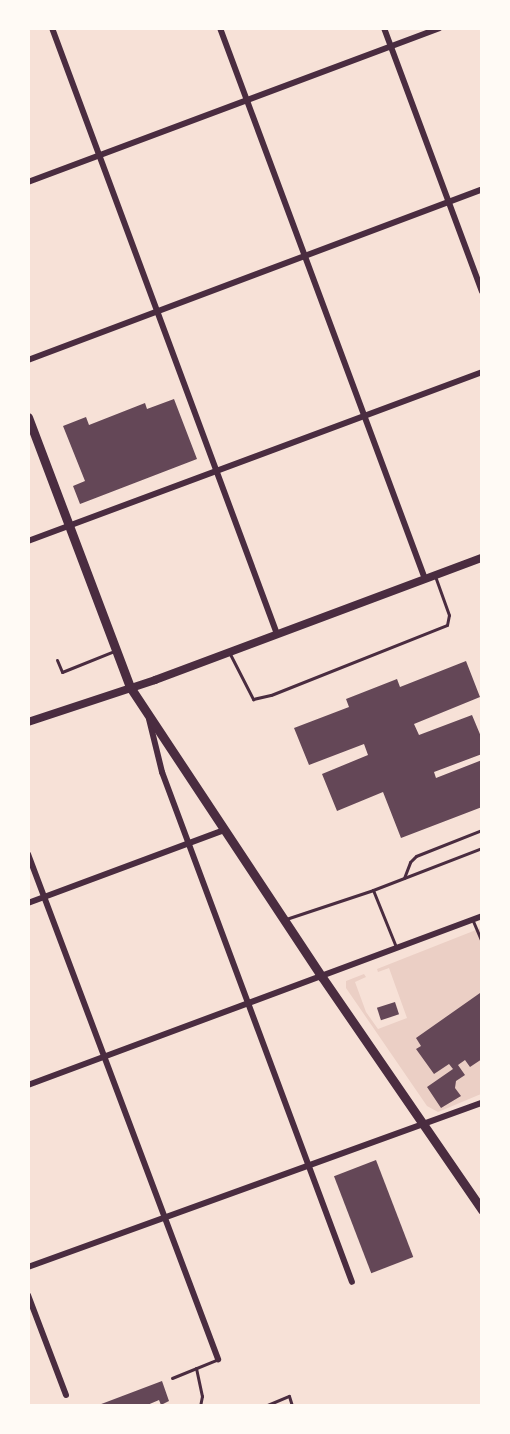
<!DOCTYPE html>
<style>
body{margin:0}
#map{position:relative;width:510px;height:1434px;overflow:hidden;background:#f7e1d7;font-family:Barlow,sans-serif}
div>[style]{position:absolute}
[style*='--x']{left:calc(var(--x)*1px);top:calc(var(--y)*1px);width:calc(var(--w)*1px);rotate:calc(var(--a)*1deg)}
.green>*{inset:0;background:#ebcfc5}
.building>*{inset:0;background:#644757;transform-origin:0 0}
.service>*{height:3px;margin:-1.5px;padding:0 1.5px;transform-origin:1.5px;border-radius:1.5px;background:#4a2c40}
.minor>*{height:6px;margin:-3px;padding:0 3px;transform-origin:3px;border-radius:3px;background:#4a2c40}
.tertiary>*{height:8px;margin:-4px;padding:0 4px;transform-origin:4px;border-radius:4px;background:#4a2c40}
.secondary>*{height:9px;margin:-4.5px;padding:0 4.5px;transform-origin:4.5px;border-radius:4.5px;background:#4a2c40}
span{translate:-50% -50%;white-space:nowrap;text-align:center;line-height:1.15;-webkit-text-stroke:6px #fffaf5;paint-order:stroke}
.frame{position:absolute;inset:0;border:30px solid #fffaf5;pointer-events:none}
</style>
<div id="map">
<div class="green">
<div style="clip-path:polygon(481px 928px,481px 1094px,438px 1112px,427px 1106px,346px 988px,346px 981px,364px 974px,366px 977px,355px 982px,366px 1012px,378px 1029px,407px 1018px,389px 968px,378px 972px,377px 969px)"></div>
</div>
<div class="building">
<div style="clip-path:polygon(174px 399px,197px 459px,80px 504px,73px 486px,85px 481px,63px 426px,86px 417px,89px 425px,145px 403px,147px 409px)"></div>
<div style="clip-path:polygon(466px 661px,480px 697px,414px 724px,419px 735px,472px 715px,482px 739px,482px 754px,434px 772px,436px 778px,482px 760px,482px 807px,401px 838px,383px 792px,337px 811px,322px 774px,368px 755px,364px 744px,309px 765px,294px 728px,349px 707px,346px 699px,397px 679px,400px 687px)"></div>
<div style="clip-path:polygon(480px 993px,482px 1059px,470px 1067px,465px 1060px,458px 1065px,465px 1075px,456px 1081px,455px 1088px,461px 1096px,441px 1108px,427px 1087px,453px 1069px,449px 1064px,434px 1074px,416px 1049px,421px 1046px,416px 1038px)"></div>
<div style="left:395px;top:1002px;width:13px;height:19px;rotate:72deg"></div>
<div style="left:376px;top:1160px;width:104px;height:45px;rotate:69deg"></div>
<div style="clip-path:polygon(162px 1381px,169px 1401px,161px 1405px,159px 1400px,145px 1406px,96px 1406px)"></div>
</div>
<div class="service">
<div style="--x:230;--y:654;--w:51;--a:62.9"></div>
<div style="--x:253;--y:699;--w:18;--a:-13"></div>
<div style="--x:271;--y:695;--w:189;--a:-21.7"></div>
<div style="--x:447;--y:625;--w:10;--a:-79"></div>
<div style="--x:449;--y:615;--w:41;--a:-109.7"></div>
<div style="--x:57;--y:660;--w:13;--a:67"></div>
<div style="--x:62;--y:672;--w:56;--a:-22"></div>
<div style="--x:404;--y:878;--w:17;--a:-69"></div>
<div style="--x:410;--y:862;--w:8;--a:-45"></div>
<div style="--x:416;--y:856;--w:71;--a:-21.5"></div>
<div style="--x:373;--y:890;--w:61;--a:68"></div>
<div style="--x:286;--y:919;--w:92;--a:-18.4"></div>
<div style="--x:373;--y:890;--w:117;--a:-21.1"></div>
<div style="--x:473;--y:921;--w:23;--a:67"></div>
<div style="--x:196;--y:1368;--w:29;--a:78"></div>
<div style="--x:202;--y:1396;--w:10;--a:101"></div>
<div style="--x:172;--y:1378;--w:48;--a:-22.2"></div>
<div style="--x:265;--y:1406;--w:26;--a:-23"></div>
<div style="--x:289;--y:1396;--w:10;--a:73"></div>
</div>
<div class="minor">
<div style="--x:52;--y:28;--w:646;--a:69.63"></div>
<div style="--x:220;--y:28;--w:588;--a:69.59"></div>
<div style="--x:384;--y:28;--w:281;--a:69.6"></div>
<div style="--x:28;--y:182;--w:439;--a:-20.5"></div>
<div style="--x:28;--y:360;--w:485;--a:-20.6"></div>
<div style="--x:28;--y:541;--w:484;--a:-20.4"></div>
<div style="--x:149;--y:719;--w:55;--a:76.2"></div>
<div style="--x:162;--y:772;--w:544;--a:69.57"></div>
<div style="--x:28;--y:854;--w:540;--a:69.38"></div>
<div style="--x:28;--y:903;--w:209;--a:-20.4"></div>
<div style="--x:28;--y:1085;--w:484;--a:-20.4"></div>
<div style="--x:28;--y:1267;--w:483;--a:-19.9"></div>
<div style="--x:28;--y:1295;--w:107;--a:69.2"></div>
</div>
<div class="tertiary">
<div style="--x:28;--y:722;--w:134;--a:-18.3"></div>
<div style="--x:155;--y:680;--w:349;--a:-20.5"></div>
</div>
<div class="secondary">
<div style="--x:28;--y:417;--w:289;--a:69.3"></div>
<div style="--x:130;--y:687;--w:348;--a:56.5"></div>
<div style="--x:322;--y:977;--w:283;--a:55.5"></div>
</div>
<div class="frame"></div>
</div>
